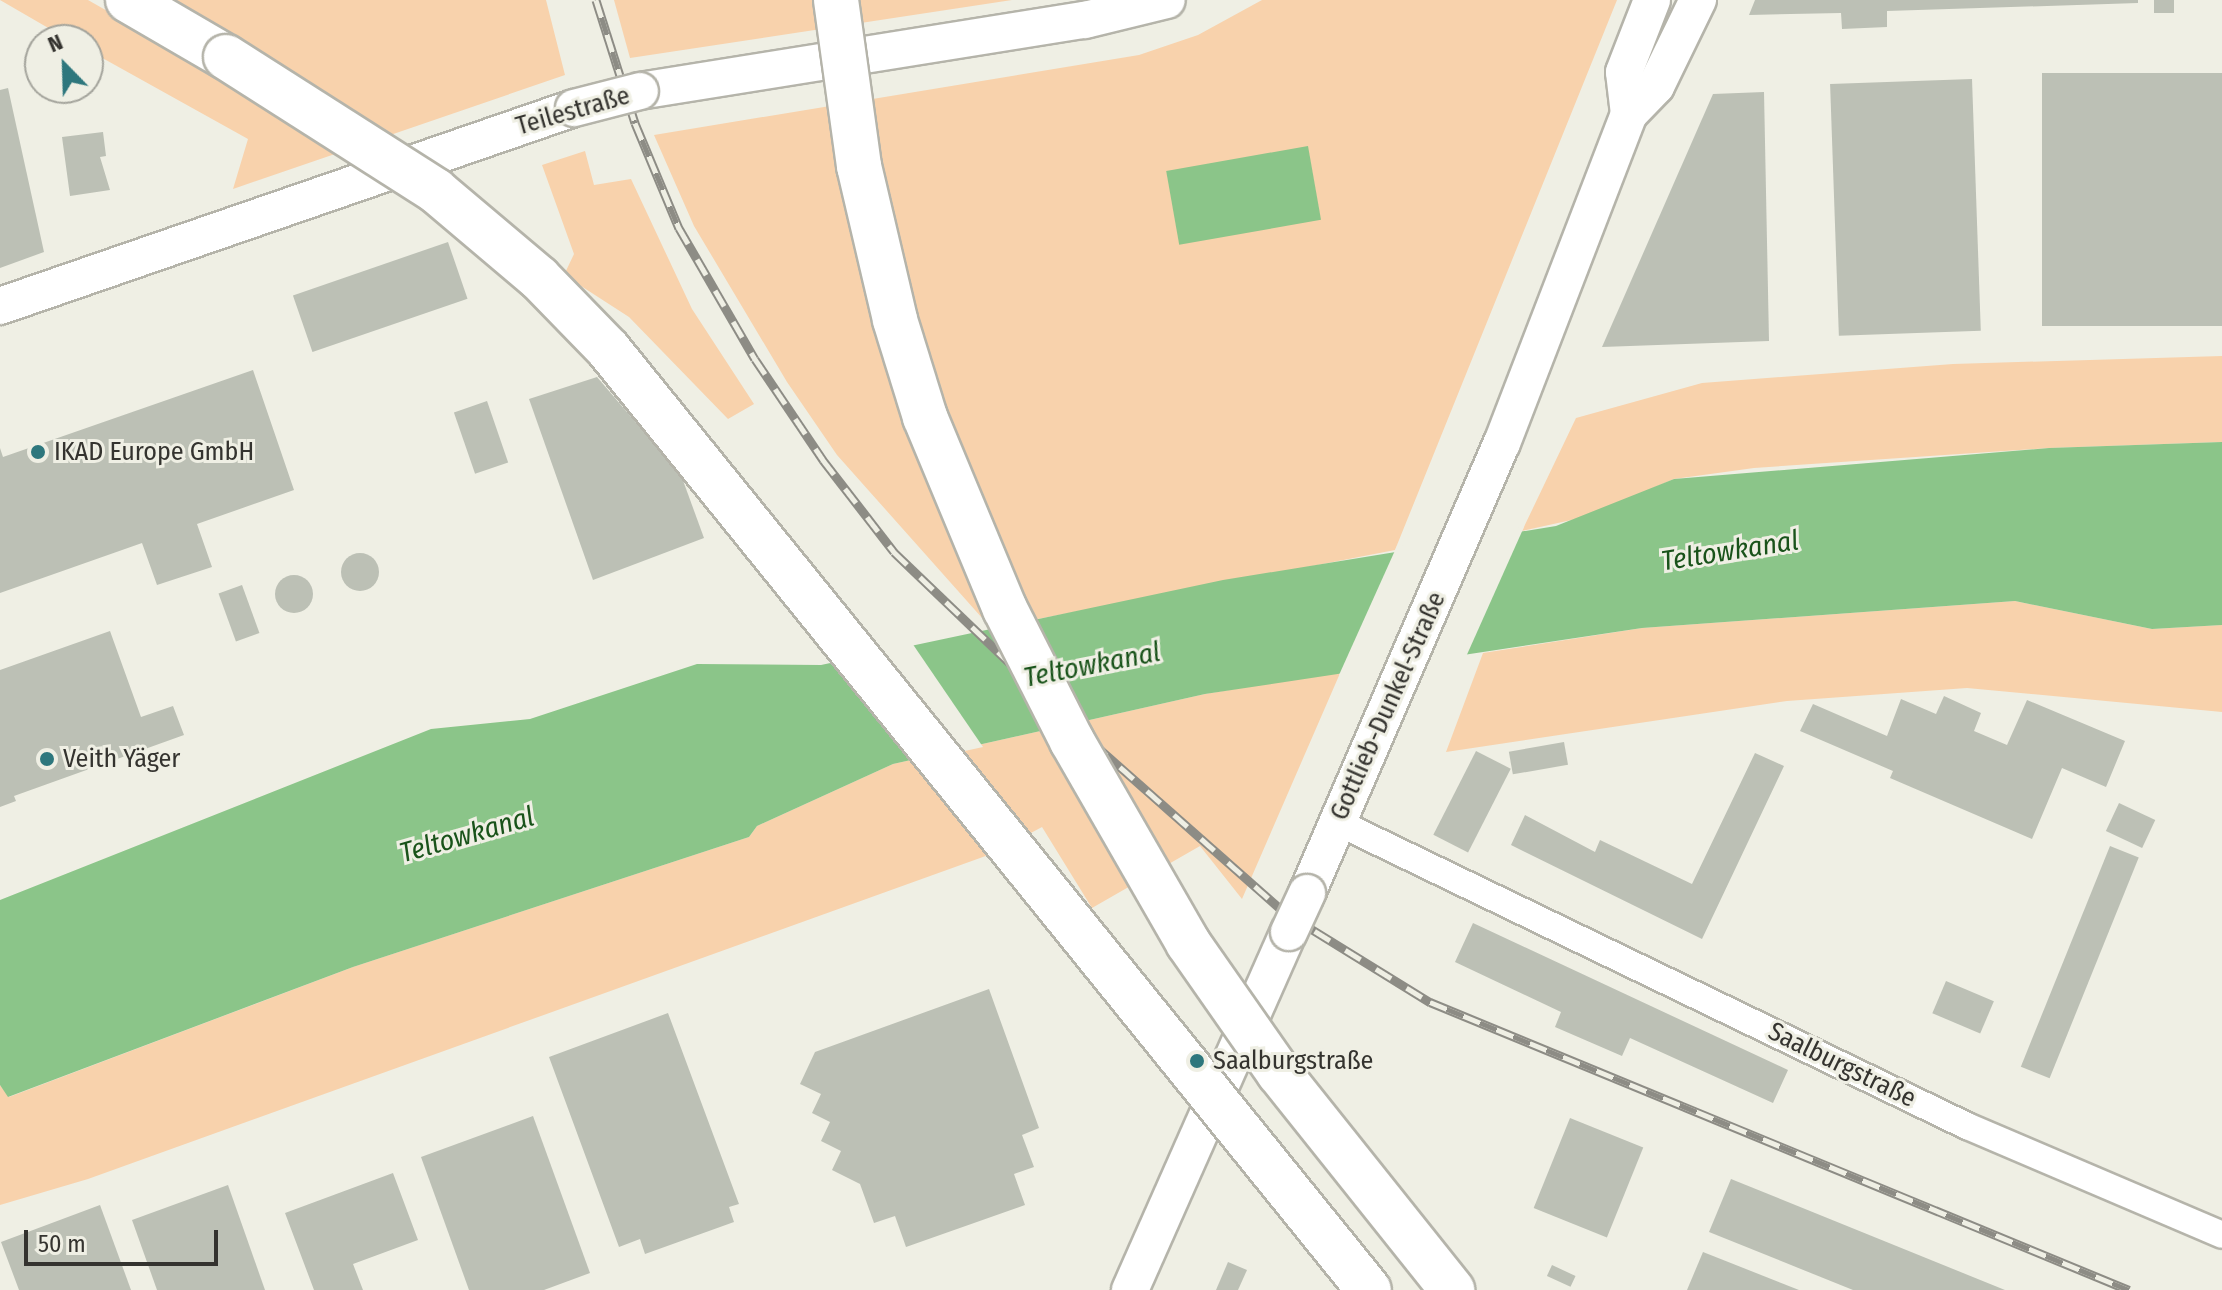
<!DOCTYPE html>
<meta charset="utf-8">
<style>
body{margin:0}
#map{position:relative;width:2222px;height:1290px;overflow:hidden;background:#efefe4;font-family:"Fira Sans Condensed",sans-serif}
div>[style]{position:absolute}
[style*='--x']{left:calc(var(--x)*1px);top:calc(var(--y)*1px);width:calc(var(--w)*1px);rotate:calc(var(--a)*1deg)}
.green>*{inset:0;background:#f8d2ac}
.water>*{inset:0;background:#8bc589;transform-origin:0 0}
.pier>*{inset:0;background:#efefe4}
.building>*{inset:0;background:#bcc0b5;transform-origin:0 0}
.round{border-radius:50%}
.roads{filter:drop-shadow(2px 0 #b5b4aa) drop-shadow(-2px 0 #b5b4aa) drop-shadow(0 2px #b5b4aa) drop-shadow(0 -2px #b5b4aa)}
.street>*{height:26px;margin:-13px;padding:0 13px;transform-origin:13px;border-radius:13px;background:#fff}
.secondary>*{height:36px;margin:-18px;padding:0 18px;transform-origin:18px;border-radius:18px;background:#fff}
.highway>*{height:44px;margin:-22px;padding:0 22px;transform-origin:22px;border-radius:22px;background:#fff}
.rail>*{height:9px;margin-top:-4.5px;transform-origin:0;background:repeating-linear-gradient(90deg,#efefe4 0 18px,#8d8c85 0 36px);box-sizing:border-box;border-block:2px solid #8d8c85}
.bridges{filter:drop-shadow(2px 0 #b5b4aa) drop-shadow(-2px 0 #b5b4aa) drop-shadow(0 2px #b5b4aa) drop-shadow(0 -2px #b5b4aa)}
.secondary-bridge>*{height:36px;margin:-18px;padding:0 18px;transform-origin:18px;border-radius:18px;background:#fff}
.highway-bridge>*{height:44px;margin:-22px;padding:0 22px;transform-origin:22px;border-radius:22px;background:#fff}
.dots>*{width:22px;height:22px;translate:-50% -50%;box-sizing:border-box;border:4px solid #efefe4;border-radius:50%}
span{translate:-50% -50%;white-space:nowrap;text-align:center;line-height:1.15;-webkit-text-stroke:6px #efefe4;paint-order:stroke}
.street-label{font-size:26px;color:#34332f}
.poi-label{font-size:26px;color:#34332f}
.left{translate:0 -50%;text-align:left}
.water-label{font-size:28px;color:#19531a;font-style:italic}
.north{position:absolute;left:24px;top:24px;width:80px;height:80px;box-sizing:border-box;background:#efefe4;border:2px solid #a4a49c;border-radius:50%;rotate:337deg;font-size:22px;font-weight:700;line-height:32px;text-align:center;color:#34332f}
.north::after{content:'';display:block;margin:auto;width:28px;height:36px;background:#2e777d;clip-path:polygon(50% 0,100% 100%,50% 72%,0 100%)}
.scale{position:absolute;left:24px;top:1230px;width:194px;height:36px;box-sizing:border-box;border:4px solid #34332f;border-top:0;padding-left:10px;font-size:24px;line-height:28px;white-space:nowrap;color:#34332f;-webkit-text-stroke:6px #efefe4;paint-order:stroke}
</style>
<div id="map">
<div class="green">
<div style="clip-path:polygon(0 0,88px 0,216px 73px,157px 0,546px 0,565px 75px,233px 189px,248px 139px,88px 50px,88px 40px,69px 40px)"></div>
<div style="clip-path:polygon(614px 0,1012px 0,630px 58px)"></div>
<div style="clip-path:polygon(1262px 0,1617px 0,1395px 550px,991px 628px,837px 455px,787px 382px,694px 226px,654px 135px,1139px 55px,1198px 35px)"></div>
<div style="clip-path:polygon(585px 151px,594px 185px,631px 179px,692px 309px,754px 404px,728px 419px,629px 317px,564px 275px,574px 254px,542px 165px)"></div>
<div style="clip-path:polygon(2222px 356px,2222px 442px,2049px 448px,1754px 468px,1674px 479px,1585px 517px,1522px 531px,1576px 418px,1702px 383px,1953px 364px)"></div>
<div style="clip-path:polygon(2015px 601px,2152px 629px,2222px 625px,2222px 712px,1967px 688px,1787px 701px,1446px 752px,1483px 653px,1642px 628px)"></div>
<div style="clip-path:polygon(1341px 671px,1242px 899px,1200px 846px,1092px 908px,1042px 827px,994px 853px,88px 1179px,0 1205px,0 1085px,9px 1097px,353px 967px,749px 837px,757px 826px,893px 764px,1205px 694px)"></div>
</div>
<div class="water">
<div style="left:1308px;top:146px;width:75px;height:144px;rotate:80deg"></div>
<div style="clip-path:polygon(2222px 442px,2222px 625px,2152px 629px,2015px 601px,1642px 628px,1205px 694px,893px 764px,757px 826px,749px 837px,353px 967px,8px 1097px,0 1085px,0 900px,431px 729px,530px 719px,697px 664px,821px 665px,1223px 580px,1556px 526px,1674px 479px,2049px 448px)"></div>
</div>
<div class="pier">
<div style="clip-path:polygon(1524px 527px,1465px 659px,1339px 675px,1397px 546px)"></div>
<div style="clip-path:polygon(912px 643px,983px 747px,919px 761px,837px 658px)"></div>
</div>
<div class="building">
<div style="clip-path:polygon(1755px 0,2138px 0,2138px 3px,1887px 11px,1887px 27px,1842px 29px,1841px 13px,1749px 15px)"></div>
<div style="left:2154px;top:0;width:20px;height:13px"></div>
<div style="left:2222px;top:73px;width:253px;height:180px;rotate:90deg"></div>
<div style="left:1972px;top:79px;width:252px;height:142px;rotate:88deg"></div>
<div style="clip-path:polygon(8px 88px,44px 252px,0 268px,0 90px)"></div>
<div style="clip-path:polygon(1764px 92px,1769px 341px,1602px 347px,1713px 94px)"></div>
<div style="clip-path:polygon(103px 132px,106px 156px,100px 157px,110px 190px,70px 196px,62px 137px)"></div>
<div style="left:448px;top:242px;width:60px;height:164px;rotate:71deg"></div>
<div style="clip-path:polygon(253px 370px,294px 490px,197px 524px,212px 567px,157px 585px,142px 543px,0 593px,0 448px,3px 457px)"></div>
<div style="clip-path:polygon(597px 377px,681px 475px,704px 538px,593px 580px,529px 399px)"></div>
<div style="left:487px;top:401px;width:65px;height:35px;rotate:71deg"></div>
<div class="round" style="left:341px;top:553px;width:38px;height:38px"></div>
<div class="round" style="left:275px;top:575px;width:38px;height:38px"></div>
<div style="left:242px;top:585px;width:51px;height:25px;rotate:70deg"></div>
<div style="clip-path:polygon(110px 631px,141px 717px,173px 706px,184px 735px,14px 796px,16px 801px,0 807px,0 670px)"></div>
<div style="clip-path:polygon(1944px 696px,1981px 713px,1974px 731px,2007px 745px,2027px 700px,2125px 741px,2106px 787px,2062px 768px,2032px 839px,1890px 778px,1893px 771px,1800px 731px,1813px 704px,1887px 736px,1901px 699px,1936px 714px)"></div>
<div style="left:1564px;top:742px;width:23px;height:56px;rotate:80deg"></div>
<div style="left:1476px;top:751px;width:39px;height:94px;rotate:27deg"></div>
<div style="clip-path:polygon(1755px 753px,1784px 766px,1702px 939px,1511px 845px,1525px 815px,1595px 852px,1600px 840px,1692px 884px)"></div>
<div style="left:2119px;top:803px;width:40px;height:31px;rotate:25deg"></div>
<div style="left:2110px;top:846px;width:31px;height:238px;rotate:22deg"></div>
<div style="clip-path:polygon(1473px 923px,1788px 1070px,1773px 1103px,1630px 1038px,1622px 1056px,1555px 1027px,1561px 1012px,1455px 962px)"></div>
<div style="left:1946px;top:981px;width:52px;height:35px;rotate:23deg"></div>
<div style="clip-path:polygon(989px 989px,1039px 1128px,1022px 1135px,1034px 1167px,1014px 1174px,1025px 1205px,906px 1247px,895px 1216px,874px 1223px,860px 1184px,832px 1170px,841px 1151px,821px 1141px,830px 1122px,812px 1113px,821px 1094px,800px 1084px,815px 1052px)"></div>
<div style="clip-path:polygon(668px 1013px,739px 1204px,729px 1207px,734px 1222px,645px 1254px,640px 1239px,619px 1247px,549px 1057px)"></div>
<div style="clip-path:polygon(533px 1116px,590px 1273px,544px 1290px,469px 1290px,421px 1157px)"></div>
<div style="left:1570px;top:1118px;width:79px;height:97px;rotate:22deg"></div>
<div style="clip-path:polygon(393px 1173px,418px 1240px,353px 1264px,363px 1290px,314px 1290px,285px 1213px)"></div>
<div style="clip-path:polygon(1731px 1179px,2005px 1290px,1853px 1290px,1709px 1232px)"></div>
<div style="clip-path:polygon(228px 1185px,265px 1290px,157px 1290px,132px 1220px)"></div>
<div style="clip-path:polygon(100px 1205px,131px 1290px,19px 1290px,1px 1242px)"></div>
<div style="clip-path:polygon(1703px 1252px,1799px 1290px,1687px 1290px)"></div>
<div style="clip-path:polygon(1228px 1262px,1247px 1270px,1238px 1290px,1216px 1290px)"></div>
<div style="left:1552px;top:1265px;width:26px;height:12px;rotate:25deg"></div>
</div>
<div class="roads">
<div class="street">
<div style="--x:1337;--y:822;--w:700;--a:25.76"></div>
<div style="--x:1967;--y:1126;--w:277;--a:23.1"></div>
</div>
<div class="secondary">
<div style="--x:640;--y:91;--w:451;--a:-9.1"></div>
<div style="--x:1085;--y:20;--w:84;--a:-13.7"></div>
<div style="--x:1629;--y:114;--w:42;--a:-96.8"></div>
<div style="--x:1624;--y:72;--w:77;--a:-68.7"></div>
<div style="--x:0;--y:306;--w:607;--a:-19.03"></div>
<div style="--x:1307;--y:893;--w:490;--a:-66.6"></div>
<div style="--x:1502;--y:443;--w:353;--a:-68.9"></div>
<div style="--x:1629;--y:114;--w:39;--a:-46"></div>
<div style="--x:1656;--y:86;--w:96;--a:-64"></div>
<div style="--x:1130;--y:1290;--w:392;--a:-66.1"></div>
</div>
<div class="highway">
<div style="--x:128;--y:0;--w:113;--a:30.2"></div>
</div>
</div>
<div class="rail">
<div style="--x:596;--y:0;--w:129;--a:72.4"></div>
<div style="--x:635;--y:123;--w:114;--a:67.3"></div>
<div style="--x:679;--y:228;--w:151;--a:59.9"></div>
<div style="--x:755;--y:359;--w:122;--a:56"></div>
<div style="--x:823;--y:460;--w:116;--a:52.3"></div>
<div style="--x:894;--y:552;--w:276;--a:43.8"></div>
<div style="--x:1093;--y:743;--w:255;--a:41.5"></div>
<div style="--x:1284;--y:912;--w:172;--a:31.7"></div>
<div style="--x:1430;--y:1002;--w:756;--a:22.39"></div>
</div>
<div class="bridges">
<div class="secondary-bridge">
<div style="--x:574;--y:108;--w:68;--a:-14.4"></div>
<div style="--x:1289;--y:932;--w:43;--a:-65.2"></div>
</div>
<div class="highway-bridge">
<div style="--x:836;--y:0;--w:168;--a:82.1"></div>
<div style="--x:859;--y:166;--w:158;--a:76.8"></div>
<div style="--x:895;--y:320;--w:102;--a:72.8"></div>
<div style="--x:925;--y:417;--w:208;--a:67.4"></div>
<div style="--x:1005;--y:609;--w:148;--a:63.1"></div>
<div style="--x:1072;--y:741;--w:233;--a:60.1"></div>
<div style="--x:1188;--y:943;--w:159;--a:55"></div>
<div style="--x:1279;--y:1073;--w:278;--a:51.4"></div>
<div style="--x:226;--y:57;--w:249;--a:32.5"></div>
<div style="--x:436;--y:191;--w:135;--a:40.2"></div>
<div style="--x:539;--y:278;--w:99;--a:45.8"></div>
<div style="--x:608;--y:349;--w:1210;--a:51.04"></div>
</div>
</div>
<div class="dots">
<div style="left:38px;top:452px;background:#2e777d"></div>
<div style="left:47px;top:759px;background:#2e777d"></div>
<div style="left:1197px;top:1061px;background:#2e777d"></div>
</div>
<div class="street-label">
<span style="left:573px;top:111px;rotate:-16deg">Teilestraße</span>
<span style="left:1388px;top:706px;rotate:-66deg">Gottlieb-Dunkel-Straße</span>
<span style="left:1842px;top:1065px;rotate:26deg">Saalburgstraße</span>
</div>
<div class="poi-label">
<span class="left" style="left:54px;top:452px">IKAD Europe GmbH</span>
<span class="left" style="left:63px;top:759px">Veith Yäger</span>
<span class="left" style="left:1213px;top:1061px">Saalburgstraße</span>
</div>
<div class="water-label">
<span style="left:1730px;top:551px;rotate:-9deg">Teltowkanal</span>
<span style="left:1092px;top:665px;rotate:-11deg">Teltowkanal</span>
<span style="left:467px;top:835px;rotate:-16deg">Teltowkanal</span>
</div>
<div class="north">N</div>
<div class="scale">50 m</div>
</div>
